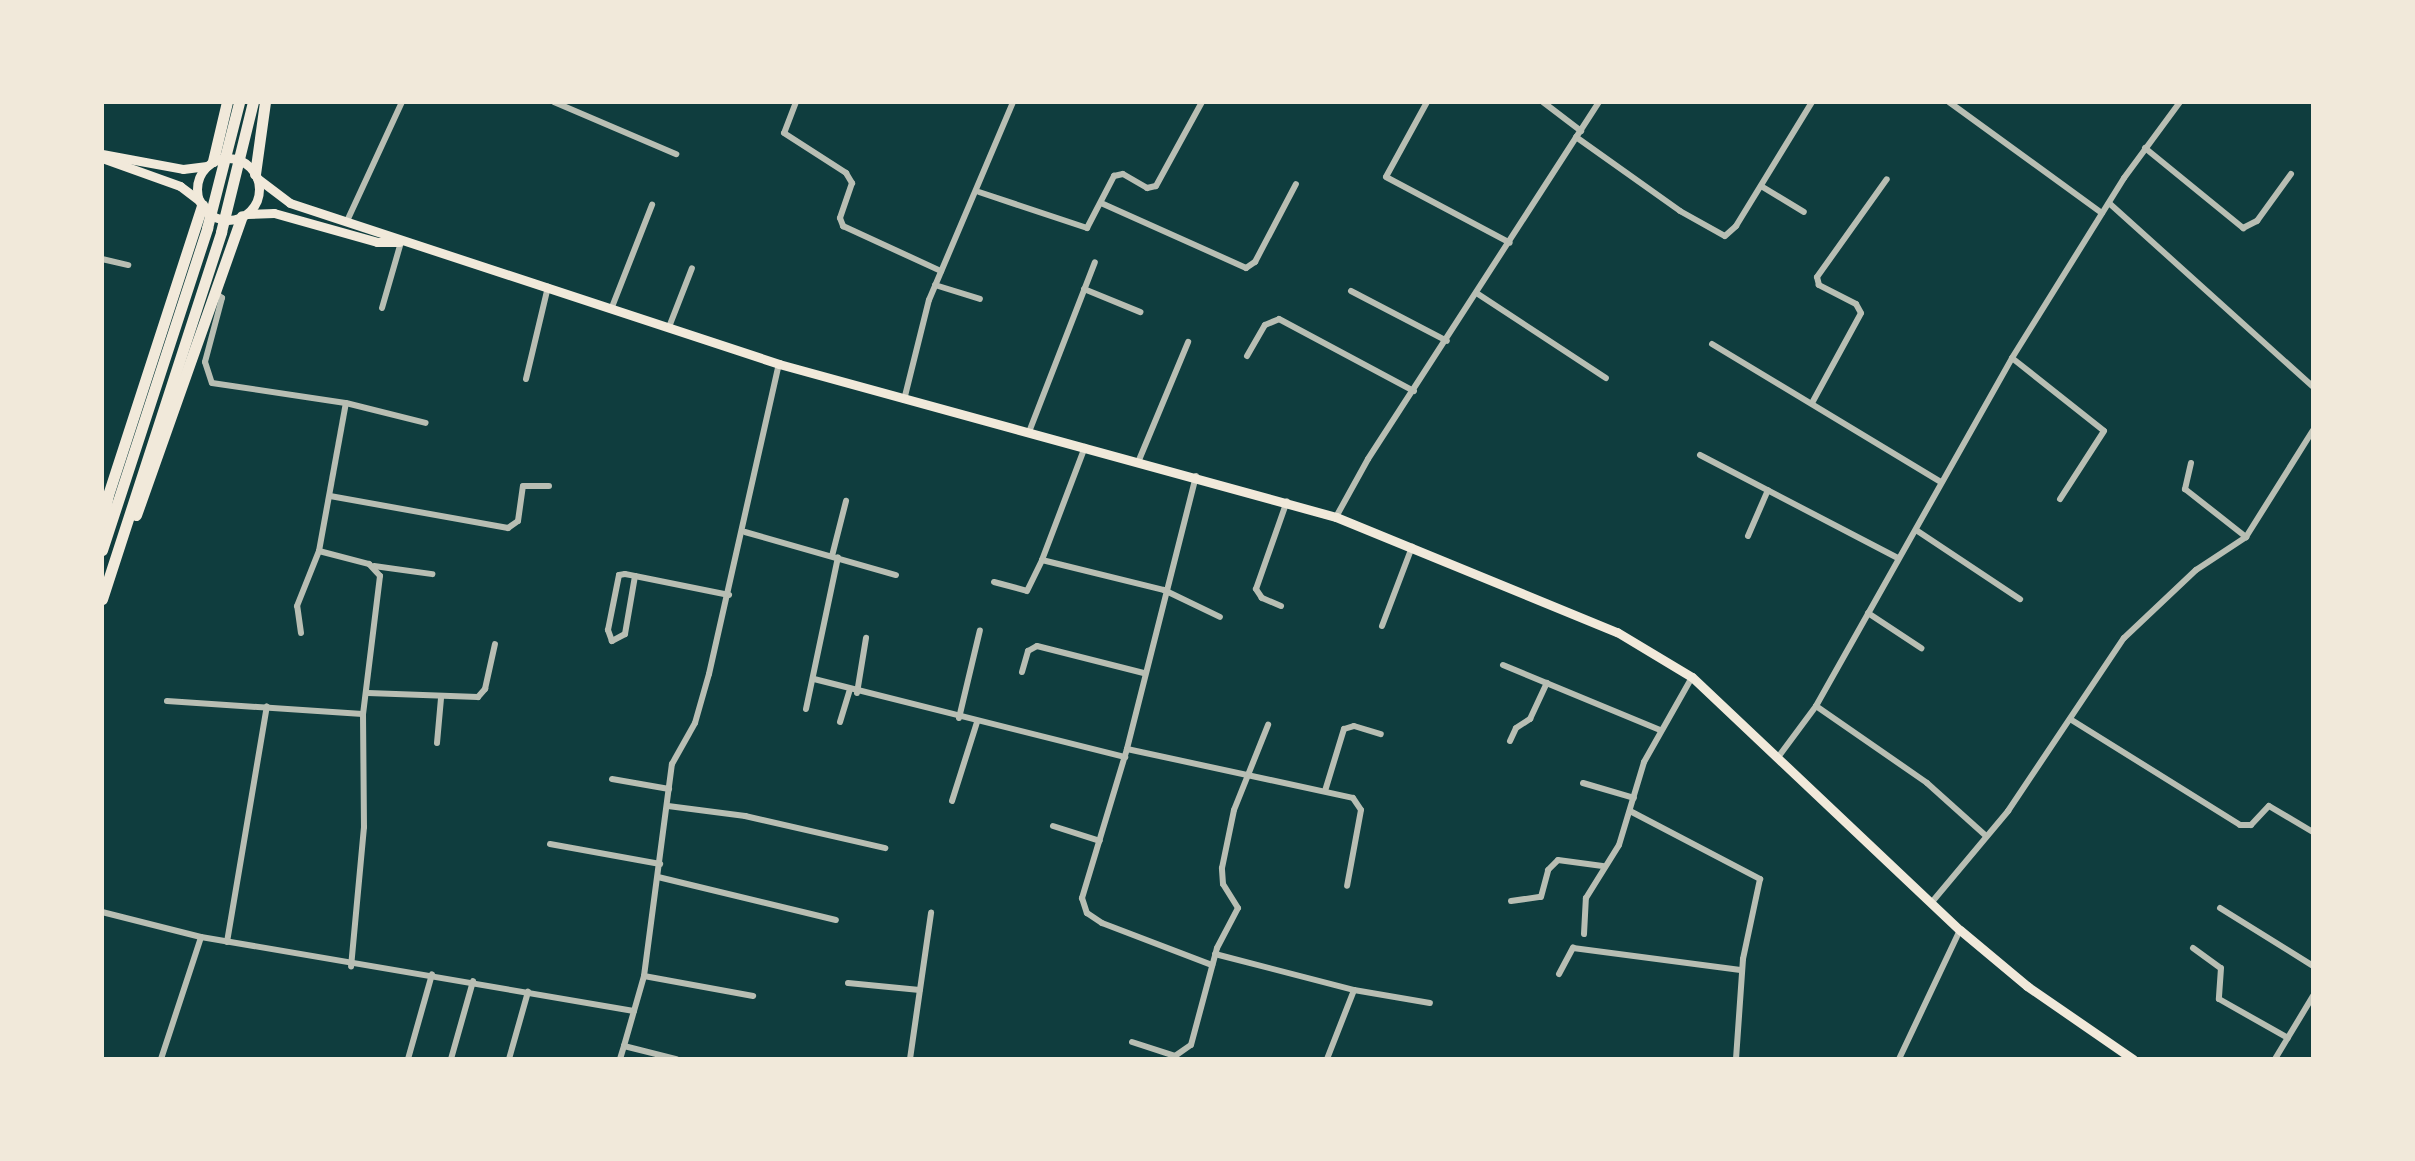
<!DOCTYPE html>
<style>
body{margin:0}
#map{position:relative;width:2415px;height:1161px;overflow:hidden;background:#0f3d3e;font-family:"Sofia Sans Condensed",sans-serif}
div>[style]{position:absolute}
[style*='--x']{left:calc(var(--x)*1px);top:calc(var(--y)*1px);width:calc(var(--w)*1px);rotate:calc(var(--a)*1deg)}
.minor>*{height:6px;margin:-3px;padding:0 3px;transform-origin:3px;border-radius:3px;background:#b8beb3}
.secondary>*{height:9px;margin:-4.5px;padding:0 4.5px;transform-origin:4.5px;border-radius:4.5px;background:#f1e9da}
.secondary>.ring{margin:-4.5px;padding:0;box-sizing:content-box;background:none;border:9px solid #f1e9da;border-radius:50%}
.trunk>*{height:11px;margin:-5.5px;padding:0 5.5px;transform-origin:5.5px;border-radius:5.5px;background:#f1e9da}
span{translate:-50% -50%;white-space:nowrap;text-align:center;line-height:1.15;-webkit-text-stroke:8px #f1e9da;paint-order:stroke}
.frame{position:absolute;inset:0;border:104px solid #f1e9da;pointer-events:none}
</style>
<div id="map">
<div class="minor">
<div style="--x:554;--y:102;--w:133;--a:23.1"></div>
<div style="--x:796;--y:102;--w:33;--a:111"></div>
<div style="--x:784;--y:133;--w:74;--a:32.8"></div>
<div style="--x:846;--y:173;--w:12;--a:59"></div>
<div style="--x:852;--y:183;--w:37;--a:109"></div>
<div style="--x:840;--y:218;--w:9;--a:69"></div>
<div style="--x:843;--y:226;--w:108;--a:24.7"></div>
<div style="--x:1427;--y:102;--w:85;--a:118.7"></div>
<div style="--x:1386;--y:177;--w:140;--a:28"></div>
<div style="--x:1543;--y:102;--w:48;--a:37.3"></div>
<div style="--x:1949;--y:102;--w:189;--a:36"></div>
<div style="--x:1576;--y:137;--w:128;--a:35.4"></div>
<div style="--x:1680;--y:211;--w:51;--a:29.1"></div>
<div style="--x:1725;--y:236;--w:15;--a:-42"></div>
<div style="--x:1736;--y:226;--w:145;--a:-58.5"></div>
<div style="--x:2145;--y:148;--w:127;--a:39.2"></div>
<div style="--x:2243;--y:228;--w:16;--a:-27"></div>
<div style="--x:2257;--y:221;--w:58;--a:-54.1"></div>
<div style="--x:1761;--y:186;--w:50;--a:31.2"></div>
<div style="--x:979;--y:192;--w:114;--a:18.4"></div>
<div style="--x:1087;--y:228;--w:59;--a:-62.6"></div>
<div style="--x:1114;--y:176;--w:9;--a:-13"></div>
<div style="--x:1123;--y:174;--w:28;--a:30"></div>
<div style="--x:1147;--y:188;--w:9;--a:-13"></div>
<div style="--x:1156;--y:186;--w:96;--a:-61.3"></div>
<div style="--x:1101;--y:203;--w:159;--a:24.1"></div>
<div style="--x:1246;--y:268;--w:11;--a:-34"></div>
<div style="--x:1255;--y:262;--w:88;--a:-62.3"></div>
<div style="--x:2109;--y:203;--w:275;--a:42"></div>
<div style="--x:347;--y:221;--w:131;--a:-65.2"></div>
<div style="--x:102;--y:259;--w:27;--a:13"></div>
<div style="--x:935;--y:285;--w:47;--a:17.3"></div>
<div style="--x:1084;--y:289;--w:61;--a:22.3"></div>
<div style="--x:1351;--y:291;--w:108;--a:27.5"></div>
<div style="--x:214;--y:292;--w:10;--a:37"></div>
<div style="--x:222;--y:298;--w:66;--a:104.9"></div>
<div style="--x:205;--y:362;--w:22;--a:72"></div>
<div style="--x:212;--y:383;--w:135;--a:8.5"></div>
<div style="--x:346;--y:403;--w:82;--a:14"></div>
<div style="--x:1478;--y:294;--w:153;--a:33.3"></div>
<div style="--x:612;--y:307;--w:110;--a:-68.6"></div>
<div style="--x:382;--y:308;--w:69;--a:-73.9"></div>
<div style="--x:669;--y:327;--w:63;--a:-68.7"></div>
<div style="--x:1712;--y:344;--w:267;--a:31.1"></div>
<div style="--x:1247;--y:356;--w:36;--a:-60"></div>
<div style="--x:1265;--y:325;--w:15;--a:-23"></div>
<div style="--x:1279;--y:319;--w:153;--a:28.1"></div>
<div style="--x:2012;--y:358;--w:117;--a:38.4"></div>
<div style="--x:2104;--y:431;--w:81;--a:122.9"></div>
<div style="--x:526;--y:379;--w:95;--a:-76.6"></div>
<div style="--x:904;--y:400;--w:103;--a:-76"></div>
<div style="--x:929;--y:300;--w:215;--a:-67"></div>
<div style="--x:1812;--y:403;--w:102;--a:-61.4"></div>
<div style="--x:1861;--y:313;--w:10;--a:-119"></div>
<div style="--x:1856;--y:304;--w:42;--a:-152.8"></div>
<div style="--x:1819;--y:285;--w:8;--a:-104"></div>
<div style="--x:1817;--y:277;--w:120;--a:-54.5"></div>
<div style="--x:1029;--y:432;--w:182;--a:-68.8"></div>
<div style="--x:1700;--y:455;--w:223;--a:27.5"></div>
<div style="--x:1139;--y:460;--w:128;--a:-67.4"></div>
<div style="--x:2191;--y:463;--w:27;--a:103"></div>
<div style="--x:2185;--y:489;--w:78;--a:38.2"></div>
<div style="--x:1196;--y:476;--w:282;--a:104.2"></div>
<div style="--x:1127;--y:749;--w:156;--a:106.8"></div>
<div style="--x:1082;--y:898;--w:16;--a:72"></div>
<div style="--x:1087;--y:913;--w:18;--a:34"></div>
<div style="--x:1102;--y:923;--w:118;--a:20.9"></div>
<div style="--x:330;--y:496;--w:181;--a:10.2"></div>
<div style="--x:508;--y:528;--w:12;--a:-35"></div>
<div style="--x:518;--y:521;--w:35;--a:-82"></div>
<div style="--x:523;--y:486;--w:26;--a:0"></div>
<div style="--x:1336;--y:517;--w:66;--a:-61.1"></div>
<div style="--x:1368;--y:459;--w:425;--a:-57.1"></div>
<div style="--x:1916;--y:530;--w:125;--a:33.6"></div>
<div style="--x:745;--y:532;--w:157;--a:15.9"></div>
<div style="--x:1748;--y:536;--w:50;--a:-66.5"></div>
<div style="--x:319;--y:551;--w:52;--a:14.6"></div>
<div style="--x:369;--y:564;--w:16;--a:47"></div>
<div style="--x:380;--y:576;--w:139;--a:97"></div>
<div style="--x:363;--y:714;--w:113;--a:89.5"></div>
<div style="--x:364;--y:827;--w:140;--a:95.3"></div>
<div style="--x:832;--y:556;--w:57;--a:-75.7"></div>
<div style="--x:1042;--y:560;--w:121;--a:-69.2"></div>
<div style="--x:374;--y:566;--w:59;--a:7.9"></div>
<div style="--x:635;--y:576;--w:59;--a:99.8"></div>
<div style="--x:625;--y:634;--w:15;--a:152"></div>
<div style="--x:612;--y:641;--w:12;--a:-110"></div>
<div style="--x:608;--y:630;--w:56;--a:-78.7"></div>
<div style="--x:619;--y:575;--w:6;--a:-9"></div>
<div style="--x:625;--y:574;--w:10;--a:11"></div>
<div style="--x:635;--y:576;--w:96;--a:11.4"></div>
<div style="--x:994;--y:582;--w:34;--a:15"></div>
<div style="--x:1027;--y:591;--w:34;--a:-64"></div>
<div style="--x:1042;--y:560;--w:126;--a:13.8"></div>
<div style="--x:1164;--y:590;--w:62;--a:25.7"></div>
<div style="--x:1281;--y:606;--w:21;--a:-157"></div>
<div style="--x:1262;--y:598;--w:11;--a:-124"></div>
<div style="--x:1256;--y:589;--w:93;--a:-70.6"></div>
<div style="--x:1868;--y:613;--w:64;--a:33.4"></div>
<div style="--x:1382;--y:626;--w:85;--a:-69.2"></div>
<div style="--x:301;--y:633;--w:27;--a:-98"></div>
<div style="--x:297;--y:606;--w:59;--a:-68.2"></div>
<div style="--x:319;--y:551;--w:150;--a:-79.7"></div>
<div style="--x:1503;--y:665;--w:170;--a:22.5"></div>
<div style="--x:1022;--y:672;--w:22;--a:-74"></div>
<div style="--x:1028;--y:651;--w:10;--a:-29"></div>
<div style="--x:1037;--y:646;--w:110;--a:14.2"></div>
<div style="--x:814;--y:679;--w:321;--a:14.1"></div>
<div style="--x:368;--y:693;--w:110;--a:2.1"></div>
<div style="--x:478;--y:697;--w:11;--a:-49"></div>
<div style="--x:485;--y:689;--w:46;--a:-77.5"></div>
<div style="--x:857;--y:693;--w:56;--a:-80.7"></div>
<div style="--x:167;--y:701;--w:196;--a:3.8"></div>
<div style="--x:1816;--y:706;--w:135;--a:34.7"></div>
<div style="--x:1927;--y:783;--w:79;--a:41.9"></div>
<div style="--x:806;--y:709;--w:155;--a:-78.1"></div>
<div style="--x:959;--y:718;--w:90;--a:-76.6"></div>
<div style="--x:2070;--y:719;--w:200;--a:31.9"></div>
<div style="--x:2240;--y:825;--w:11;--a:0"></div>
<div style="--x:2251;--y:825;--w:26;--a:-47"></div>
<div style="--x:2269;--y:806;--w:51;--a:30.6"></div>
<div style="--x:840;--y:722;--w:34;--a:-73"></div>
<div style="--x:1510;--y:741;--w:14;--a:-65"></div>
<div style="--x:1516;--y:728;--w:17;--a:-33"></div>
<div style="--x:1530;--y:719;--w:40;--a:-65"></div>
<div style="--x:437;--y:743;--w:45;--a:-84.9"></div>
<div style="--x:1127;--y:749;--w:231;--a:12.2"></div>
<div style="--x:1353;--y:798;--w:14;--a:56"></div>
<div style="--x:1361;--y:810;--w:77;--a:100.4"></div>
<div style="--x:1779;--y:756;--w:62;--a:-53.5"></div>
<div style="--x:1816;--y:706;--w:399;--a:-60.6"></div>
<div style="--x:2012;--y:358;--w:212;--a:-58.1"></div>
<div style="--x:2124;--y:178;--w:94;--a:-53.6"></div>
<div style="--x:612;--y:779;--w:58;--a:10"></div>
<div style="--x:1583;--y:783;--w:53;--a:16.4"></div>
<div style="--x:1325;--y:791;--w:65;--a:-73"></div>
<div style="--x:1344;--y:729;--w:10;--a:-17"></div>
<div style="--x:1354;--y:726;--w:28;--a:17"></div>
<div style="--x:952;--y:801;--w:83;--a:-72.4"></div>
<div style="--x:668;--y:806;--w:78;--a:7.4"></div>
<div style="--x:745;--y:816;--w:144;--a:12.9"></div>
<div style="--x:1630;--y:811;--w:147;--a:27.6"></div>
<div style="--x:1760;--y:879;--w:82;--a:102"></div>
<div style="--x:1743;--y:959;--w:100;--a:94"></div>
<div style="--x:1053;--y:826;--w:49;--a:17.7"></div>
<div style="--x:550;--y:844;--w:112;--a:10.3"></div>
<div style="--x:658;--y:877;--w:183;--a:13.6"></div>
<div style="--x:1511;--y:901;--w:30;--a:-8"></div>
<div style="--x:1541;--y:897;--w:28;--a:-75"></div>
<div style="--x:1548;--y:870;--w:14;--a:-45"></div>
<div style="--x:1558;--y:860;--w:45;--a:7.6"></div>
<div style="--x:1932;--y:902;--w:119;--a:-50.1"></div>
<div style="--x:2008;--y:811;--w:208;--a:-56.2"></div>
<div style="--x:2124;--y:638;--w:99;--a:-43.4"></div>
<div style="--x:2196;--y:570;--w:60;--a:-33.4"></div>
<div style="--x:2246;--y:537;--w:126;--a:-57.9"></div>
<div style="--x:2220;--y:908;--w:110;--a:31.9"></div>
<div style="--x:102;--y:912;--w:102;--a:14.2"></div>
<div style="--x:1584;--y:934;--w:36;--a:-87"></div>
<div style="--x:1586;--y:898;--w:62;--a:-58.1"></div>
<div style="--x:1619;--y:845;--w:87;--a:-73.2"></div>
<div style="--x:1644;--y:762;--w:98;--a:-60.5"></div>
<div style="--x:227;--y:942;--w:239;--a:-80.4"></div>
<div style="--x:2193;--y:948;--w:34;--a:36"></div>
<div style="--x:2221;--y:968;--w:31;--a:94"></div>
<div style="--x:2219;--y:999;--w:79;--a:29.5"></div>
<div style="--x:1215;--y:954;--w:144;--a:14.5"></div>
<div style="--x:1354;--y:990;--w:77;--a:9.7"></div>
<div style="--x:1559;--y:974;--w:30;--a:-62"></div>
<div style="--x:1573;--y:948;--w:169;--a:7.5"></div>
<div style="--x:644;--y:976;--w:111;--a:10.4"></div>
<div style="--x:848;--y:983;--w:72;--a:5.6"></div>
<div style="--x:634;--y:1011;--w:36;--a:106"></div>
<div style="--x:624;--y:1046;--w:54;--a:14"></div>
<div style="--x:1132;--y:1042;--w:45;--a:18"></div>
<div style="--x:1175;--y:1056;--w:19;--a:-35"></div>
<div style="--x:1191;--y:1045;--w:100;--a:-75"></div>
<div style="--x:1217;--y:948;--w:45;--a:-62.3"></div>
<div style="--x:1238;--y:908;--w:28;--a:-122"></div>
<div style="--x:1223;--y:884;--w:16;--a:-94"></div>
<div style="--x:1222;--y:868;--w:59;--a:-78.3"></div>
<div style="--x:1234;--y:810;--w:92;--a:-68.2"></div>
<div style="--x:161;--y:1059;--w:128;--a:-71.8"></div>
<div style="--x:201;--y:937;--w:439;--a:9.7"></div>
<div style="--x:634;--y:1011;--w:36;--a:-74"></div>
<div style="--x:644;--y:976;--w:214;--a:-82.5"></div>
<div style="--x:672;--y:764;--w:47;--a:-60.7"></div>
<div style="--x:695;--y:723;--w:51;--a:-74.1"></div>
<div style="--x:709;--y:674;--w:318;--a:-77.3"></div>
<div style="--x:408;--y:1059;--w:88;--a:-74.2"></div>
<div style="--x:451;--y:1059;--w:81;--a:-74.2"></div>
<div style="--x:509;--y:1059;--w:70;--a:-74.2"></div>
<div style="--x:620;--y:1059;--w:14;--a:-73"></div>
<div style="--x:910;--y:1059;--w:148;--a:-81.8"></div>
<div style="--x:1327;--y:1059;--w:74;--a:-68.6"></div>
<div style="--x:1899;--y:1059;--w:143;--a:-64.7"></div>
<div style="--x:2275;--y:1059;--w:74;--a:-58.9"></div>
</div>
<div class="secondary">
<div style="--x:102;--y:154;--w:82;--a:10.5"></div>
<div style="--x:183;--y:169;--w:24;--a:-7"></div>
<div style="--x:102;--y:158;--w:83;--a:19.7"></div>
<div style="--x:180;--y:186;--w:25;--a:37"></div>
<div class="ring" style="left:197px;top:158px;width:53px;height:53px"></div>
<div style="--x:257;--y:178;--w:41;--a:37.1"></div>
<div style="--x:290;--y:203;--w:515;--a:18.22"></div>
<div style="--x:779;--y:364;--w:578;--a:15.36"></div>
<div style="--x:1336;--y:517;--w:304;--a:22.3"></div>
<div style="--x:1617;--y:632;--w:87;--a:31"></div>
<div style="--x:1692;--y:677;--w:369;--a:43.4"></div>
<div style="--x:1960;--y:930;--w:87;--a:39.9"></div>
<div style="--x:2027;--y:986;--w:129;--a:34.6"></div>
<div style="--x:247;--y:214;--w:27;--a:-2"></div>
<div style="--x:274;--y:213;--w:107;--a:15.7"></div>
<div style="--x:377;--y:242;--w:22;--a:0"></div>
</div>
<div class="trunk">
<div style="--x:213;--y:161;--w:61;--a:-76.7"></div>
<div style="--x:255;--y:174;--w:73;--a:-82.1"></div>
<div style="--x:136;--y:515;--w:317;--a:-70.5"></div>
<div style="--x:102;--y:528;--w:34;--a:-80"></div>
<div style="--x:108;--y:495;--w:305;--a:-72"></div>
<div style="--x:102;--y:550;--w:339;--a:-71.9"></div>
<div style="--x:207;--y:228;--w:130;--a:-75.7"></div>
<div style="--x:102;--y:599;--w:386;--a:-72"></div>
<div style="--x:221;--y:232;--w:134;--a:-76.2"></div>
</div>
<div class="frame"></div>
</div>
